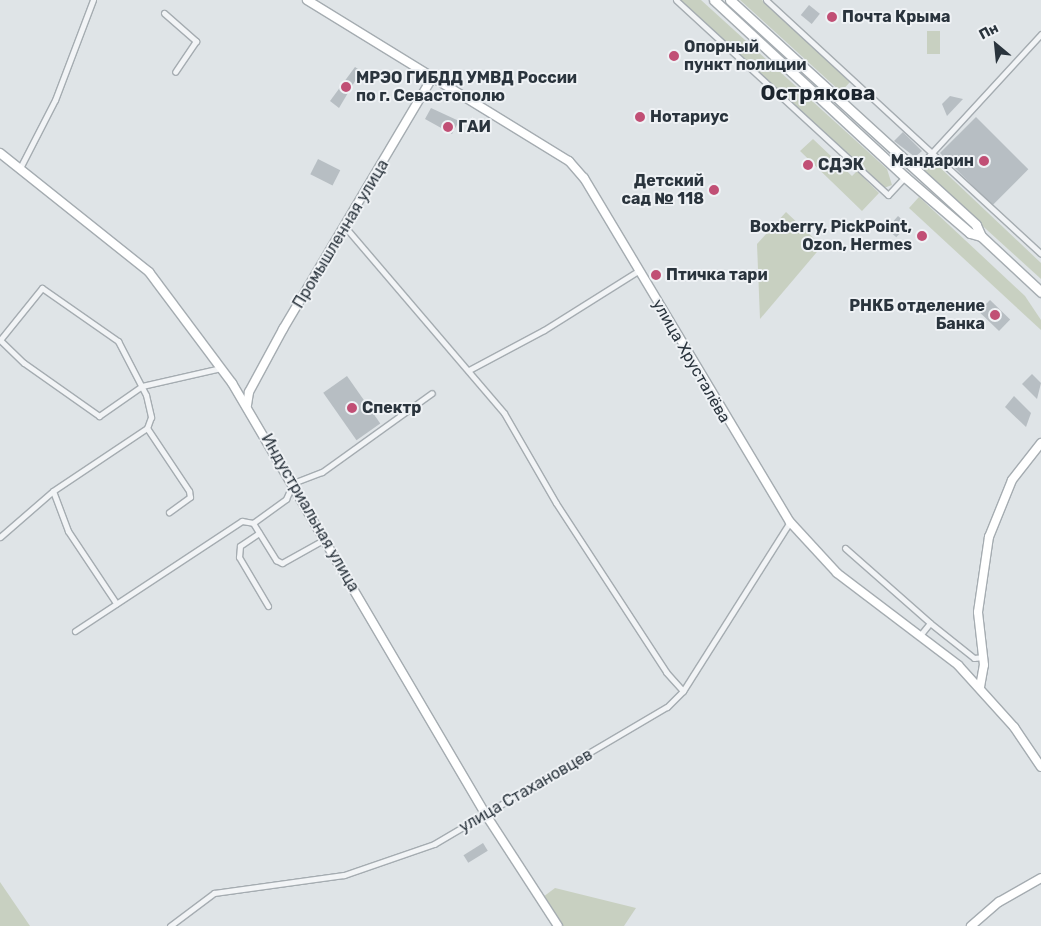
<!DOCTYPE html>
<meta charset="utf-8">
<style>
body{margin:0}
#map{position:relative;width:1041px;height:926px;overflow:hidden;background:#dfe4e7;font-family:Rubik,sans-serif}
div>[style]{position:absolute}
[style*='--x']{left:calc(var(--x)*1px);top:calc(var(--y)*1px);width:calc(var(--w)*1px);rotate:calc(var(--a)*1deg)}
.green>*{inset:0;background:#c8d0c1;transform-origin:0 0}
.building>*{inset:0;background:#b7bec3;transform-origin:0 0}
.roads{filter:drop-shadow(1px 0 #a5acb1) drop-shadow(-1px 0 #a5acb1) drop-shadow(0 1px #a5acb1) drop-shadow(0 -1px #a5acb1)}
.minor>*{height:5px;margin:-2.5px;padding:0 2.5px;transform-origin:2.5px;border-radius:2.5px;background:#f2f4f6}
.secondary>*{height:8px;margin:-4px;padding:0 4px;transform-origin:4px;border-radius:4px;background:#fff}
.primary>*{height:9px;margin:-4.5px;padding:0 4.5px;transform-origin:4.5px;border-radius:4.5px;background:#fff}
.dots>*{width:14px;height:14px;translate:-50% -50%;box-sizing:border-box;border:2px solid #eff2f5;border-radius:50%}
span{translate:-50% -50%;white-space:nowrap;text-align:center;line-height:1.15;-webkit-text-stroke:4px #eff2f5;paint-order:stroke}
.poi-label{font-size:16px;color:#2a343d;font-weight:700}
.left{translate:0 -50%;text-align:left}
.right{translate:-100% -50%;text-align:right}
.street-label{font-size:16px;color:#2a343d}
.district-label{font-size:21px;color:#1c252e;font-weight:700}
.north{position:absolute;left:971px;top:20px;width:50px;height:50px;-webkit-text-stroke:4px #eff2f5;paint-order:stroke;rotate:332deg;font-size:14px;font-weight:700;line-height:20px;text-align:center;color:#2a343d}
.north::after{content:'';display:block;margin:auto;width:18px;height:22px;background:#2a343d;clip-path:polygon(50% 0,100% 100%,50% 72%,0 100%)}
</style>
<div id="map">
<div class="green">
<div style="clip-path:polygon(680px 0,701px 0,887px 169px,892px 185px,884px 188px)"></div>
<div style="clip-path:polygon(740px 0,762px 0,850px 82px,841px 92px)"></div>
<div style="left:927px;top:31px;width:13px;height:23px"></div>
<div style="clip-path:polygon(813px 139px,852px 176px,857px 171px,879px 193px,862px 211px,800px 151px)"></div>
<div style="clip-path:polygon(931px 159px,1041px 263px,1041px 279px,921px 170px)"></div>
<div style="clip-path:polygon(919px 197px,1025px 296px,1041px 320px,1041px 330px,909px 208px)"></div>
<div style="clip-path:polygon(786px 212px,822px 246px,760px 319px,757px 244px)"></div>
<div style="clip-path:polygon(0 882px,30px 926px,0 926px)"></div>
<div style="clip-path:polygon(555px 888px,636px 908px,624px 926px,562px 926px,543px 897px)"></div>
</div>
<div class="building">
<div style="left:809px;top:5px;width:14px;height:13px;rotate:39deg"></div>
<div style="clip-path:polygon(355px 67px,361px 71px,339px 108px,330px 101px)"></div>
<div style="clip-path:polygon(950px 96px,963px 99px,947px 116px,942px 104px)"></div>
<div style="clip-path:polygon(431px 108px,459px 121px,452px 134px,425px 119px)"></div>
<div style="left:976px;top:117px;width:74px;height:51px;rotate:45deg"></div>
<div style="clip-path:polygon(903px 132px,922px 151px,915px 157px,894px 141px)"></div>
<div style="left:318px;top:159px;width:25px;height:17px;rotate:27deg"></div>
<div style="left:898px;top:216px;width:13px;height:17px;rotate:42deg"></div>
<div style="left:990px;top:300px;width:28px;height:16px;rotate:44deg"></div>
<div style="clip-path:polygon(1032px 374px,1041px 383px,1037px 399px,1022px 384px)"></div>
<div style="left:347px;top:376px;width:58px;height:29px;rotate:55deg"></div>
<div style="clip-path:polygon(1014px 396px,1031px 413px,1026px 427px,1005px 407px)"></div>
<div style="left:483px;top:843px;width:9px;height:23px;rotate:58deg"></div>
</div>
<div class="roads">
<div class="minor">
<div style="--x:676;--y:0;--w:288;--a:42.6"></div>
<div style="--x:888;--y:195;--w:25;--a:-47"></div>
<div style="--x:766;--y:0;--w:374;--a:42.7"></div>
<div style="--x:164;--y:13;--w:43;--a:41.2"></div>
<div style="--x:196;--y:41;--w:37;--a:124"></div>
<div style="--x:20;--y:168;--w:76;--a:-62.8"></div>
<div style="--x:55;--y:100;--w:107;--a:-69.2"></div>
<div style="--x:916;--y:170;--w:185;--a:-47.4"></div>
<div style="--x:346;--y:228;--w:243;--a:49.5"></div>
<div style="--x:504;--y:413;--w:104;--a:60"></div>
<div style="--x:556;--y:503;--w:202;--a:56.9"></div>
<div style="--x:666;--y:672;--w:25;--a:48"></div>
<div style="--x:0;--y:340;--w:67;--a:-51.1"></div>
<div style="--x:42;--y:288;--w:93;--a:34.9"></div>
<div style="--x:118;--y:341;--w:61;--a:62.6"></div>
<div style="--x:146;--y:395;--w:23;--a:77"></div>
<div style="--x:151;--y:417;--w:12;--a:110"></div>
<div style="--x:147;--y:428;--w:113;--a:146.2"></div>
<div style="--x:0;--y:340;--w:33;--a:44"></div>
<div style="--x:24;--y:363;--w:92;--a:35.2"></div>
<div style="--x:99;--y:416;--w:52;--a:-34.9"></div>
<div style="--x:142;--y:386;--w:81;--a:-12.8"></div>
<div style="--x:469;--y:370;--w:85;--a:-28.1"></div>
<div style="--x:544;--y:330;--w:111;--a:-32.1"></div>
<div style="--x:147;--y:428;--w:76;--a:56.3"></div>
<div style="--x:189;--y:491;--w:6;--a:81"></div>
<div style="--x:190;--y:497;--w:26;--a:144"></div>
<div style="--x:253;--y:523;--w:41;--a:-36"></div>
<div style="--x:286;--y:499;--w:17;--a:-66"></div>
<div style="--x:293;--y:483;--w:31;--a:-21"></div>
<div style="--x:322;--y:472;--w:135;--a:-35.7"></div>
<div style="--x:259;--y:533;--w:23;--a:146"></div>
<div style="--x:240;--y:546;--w:11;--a:95"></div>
<div style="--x:239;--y:557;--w:57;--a:59.4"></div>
<div style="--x:0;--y:537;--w:70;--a:-41"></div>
<div style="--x:53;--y:491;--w:43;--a:69.4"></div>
<div style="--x:68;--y:531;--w:87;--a:56.3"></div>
<div style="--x:845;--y:548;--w:113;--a:41.4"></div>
<div style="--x:930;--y:623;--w:14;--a:129"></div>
<div style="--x:930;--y:623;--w:56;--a:38.5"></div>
<div style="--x:974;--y:658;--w:9;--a:-6"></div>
<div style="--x:75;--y:631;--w:200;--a:-33.4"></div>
<div style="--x:242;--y:521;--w:11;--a:10"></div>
<div style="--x:253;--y:523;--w:44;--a:58.1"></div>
<div style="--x:276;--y:560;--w:7;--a:27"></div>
<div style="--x:282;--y:563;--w:49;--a:-29.2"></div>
<div style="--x:170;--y:926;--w:55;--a:-36.9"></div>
<div style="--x:214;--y:893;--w:131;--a:-7.9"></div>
<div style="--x:344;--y:875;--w:95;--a:-19"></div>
<div style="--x:434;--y:844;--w:270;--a:-30.5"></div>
<div style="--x:667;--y:707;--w:23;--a:-45"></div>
<div style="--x:683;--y:691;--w:200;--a:-57.7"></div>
</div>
<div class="secondary">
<div style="--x:307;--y:0;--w:308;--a:31.6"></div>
<div style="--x:569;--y:161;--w:23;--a:49"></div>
<div style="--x:584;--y:178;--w:401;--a:59.1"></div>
<div style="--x:790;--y:522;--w:69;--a:47.3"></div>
<div style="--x:837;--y:573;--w:152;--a:37.2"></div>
<div style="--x:958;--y:665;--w:84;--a:47.9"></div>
<div style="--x:1014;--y:727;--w:48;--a:56"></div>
<div style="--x:0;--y:153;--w:191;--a:38.6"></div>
<div style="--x:149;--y:272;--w:139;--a:53.2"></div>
<div style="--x:232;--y:383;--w:501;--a:59.55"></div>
<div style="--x:486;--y:815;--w:132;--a:57"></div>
<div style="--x:247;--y:405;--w:13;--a:-81"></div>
<div style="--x:249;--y:392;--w:72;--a:-61.6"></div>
<div style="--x:283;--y:329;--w:294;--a:-59.3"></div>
<div style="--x:980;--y:687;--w:22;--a:-80"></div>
<div style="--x:984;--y:665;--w:53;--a:-96.5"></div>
<div style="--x:978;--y:612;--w:76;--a:-81.7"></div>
<div style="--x:989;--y:537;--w:61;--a:-68"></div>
<div style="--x:1012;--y:480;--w:47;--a:-51.9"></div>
<div style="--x:971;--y:926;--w:37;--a:-41"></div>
<div style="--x:999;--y:902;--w:48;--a:-29.7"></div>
</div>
<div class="primary">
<div style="--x:714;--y:0;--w:260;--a:42.8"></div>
<div style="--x:905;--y:177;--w:86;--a:40.7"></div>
<div style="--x:970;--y:233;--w:11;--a:15"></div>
<div style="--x:730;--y:0;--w:333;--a:42.4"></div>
<div style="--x:976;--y:225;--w:12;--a:66"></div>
<div style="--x:981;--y:236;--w:82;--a:43"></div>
</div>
</div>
<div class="dots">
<div style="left:832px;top:17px;background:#c14f75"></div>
<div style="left:674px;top:56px;background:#c14f75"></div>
<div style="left:346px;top:87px;background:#c14f75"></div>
<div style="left:640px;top:117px;background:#c14f75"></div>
<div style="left:448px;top:127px;background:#c14f75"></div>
<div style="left:984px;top:161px;background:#c14f75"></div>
<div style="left:808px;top:165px;background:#c14f75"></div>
<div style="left:714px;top:190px;background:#c14f75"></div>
<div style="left:922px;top:236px;background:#c14f75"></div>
<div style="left:656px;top:275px;background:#c14f75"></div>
<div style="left:995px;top:315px;background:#c14f75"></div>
<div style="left:352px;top:408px;background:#c14f75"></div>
</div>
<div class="poi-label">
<span class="left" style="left:842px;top:17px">Почта Крыма</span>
<span class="left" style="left:684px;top:56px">Опорный<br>пункт полиции</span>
<span class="left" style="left:356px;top:87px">МРЭО ГИБДД УМВД России<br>по г. Севастополю</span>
<span class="left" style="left:650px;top:117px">Нотариус</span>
<span class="left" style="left:458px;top:127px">ГАИ</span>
<span class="right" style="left:974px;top:161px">Мандарин</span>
<span class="left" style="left:818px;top:165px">СДЭК</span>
<span class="right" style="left:704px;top:190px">Детский<br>сад № 118</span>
<span class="right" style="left:912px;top:236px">Boxberry, PickPoint,<br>Ozon, Hermes</span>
<span class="left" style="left:666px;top:275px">Птичка тари</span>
<span class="right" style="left:985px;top:315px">РНКБ отделение<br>Банка</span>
<span class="left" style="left:362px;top:408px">Спектр</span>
</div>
<div class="street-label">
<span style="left:341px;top:234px;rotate:-59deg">Промышленная улица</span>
<span style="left:691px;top:361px;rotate:60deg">улица Хрусталёва</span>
<span style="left:310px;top:513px;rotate:60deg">Индустриальная улица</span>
<span style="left:526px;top:791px;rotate:-30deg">улица Стахановцев</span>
</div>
<div class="district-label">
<span style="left:818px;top:93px">Острякова</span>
</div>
<div class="north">Пн</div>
</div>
